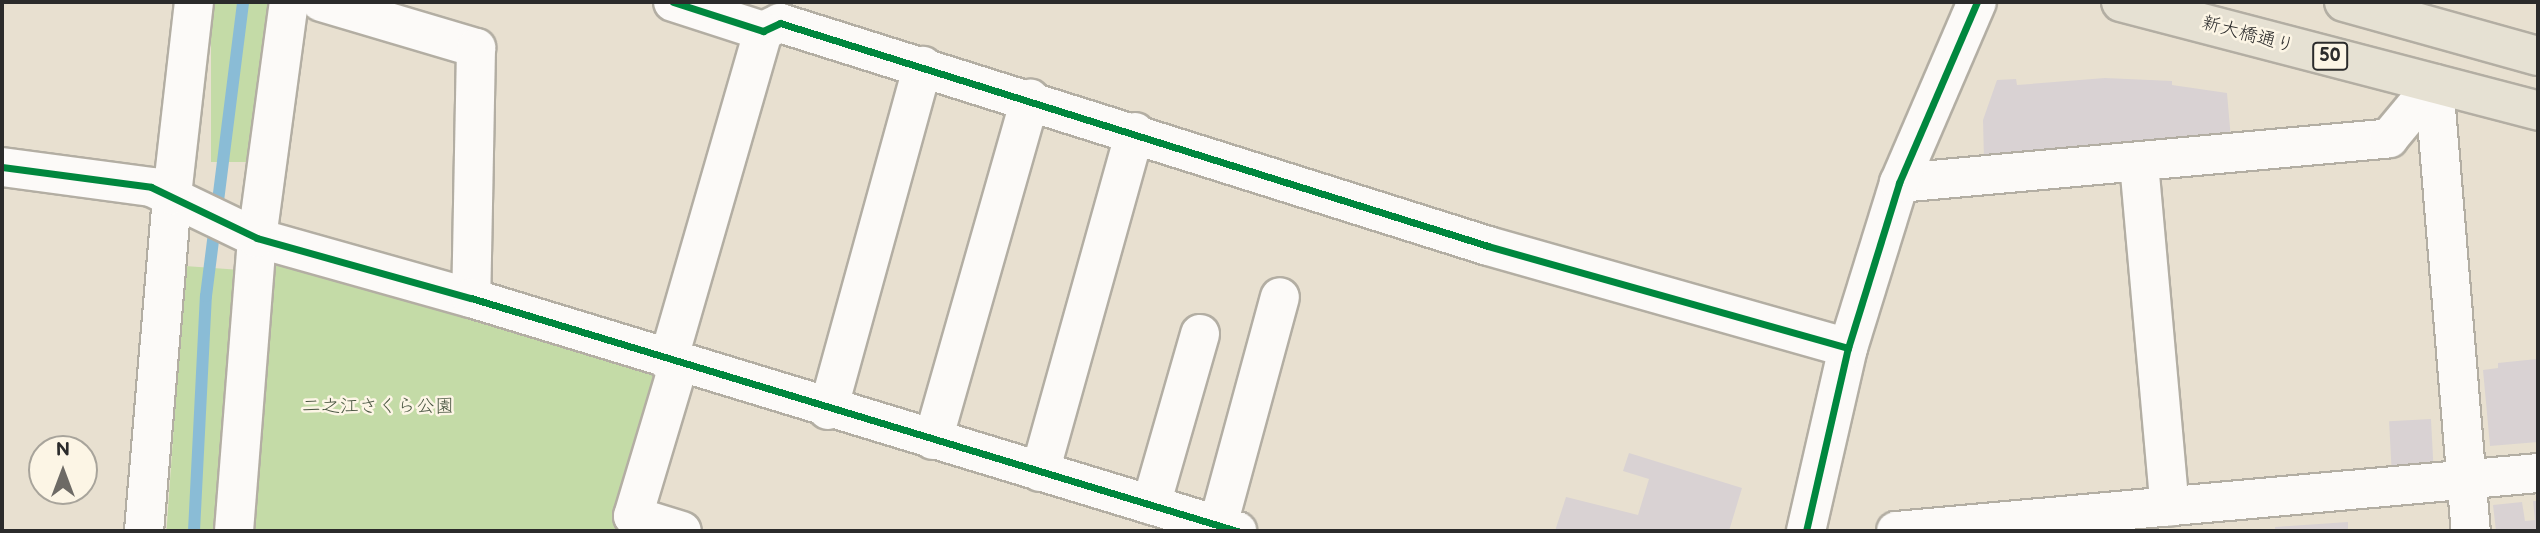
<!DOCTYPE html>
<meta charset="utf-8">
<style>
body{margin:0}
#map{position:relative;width:2540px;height:533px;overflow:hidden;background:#e8e0d0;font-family:"Balsamiq Sans","Klee One",sans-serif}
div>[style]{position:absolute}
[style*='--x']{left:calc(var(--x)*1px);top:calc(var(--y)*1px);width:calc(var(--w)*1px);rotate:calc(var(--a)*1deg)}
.green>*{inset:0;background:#c4dba7;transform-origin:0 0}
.stream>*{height:12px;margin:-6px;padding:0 6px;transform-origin:6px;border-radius:6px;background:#8abcd6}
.building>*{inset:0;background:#d9d2d3;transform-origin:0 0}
.roads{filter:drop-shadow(2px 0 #b3aea3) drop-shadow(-2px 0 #b3aea3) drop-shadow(0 2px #b3aea3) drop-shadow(0 -2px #b3aea3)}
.minor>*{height:38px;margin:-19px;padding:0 19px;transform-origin:19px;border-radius:19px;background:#fcfaf8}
.major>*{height:38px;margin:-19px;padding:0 19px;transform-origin:19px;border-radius:19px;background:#e6e1d3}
.cycleway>*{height:7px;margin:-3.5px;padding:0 3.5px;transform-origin:3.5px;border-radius:3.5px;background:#00873e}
span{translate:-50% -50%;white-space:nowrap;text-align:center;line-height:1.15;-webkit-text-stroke:5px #fcf5e5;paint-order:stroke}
.shield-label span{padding:2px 5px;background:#fcf5e5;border:2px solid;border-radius:5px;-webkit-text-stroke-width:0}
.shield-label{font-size:18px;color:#2b2b2b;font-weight:700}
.street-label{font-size:19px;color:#2b2b2b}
.park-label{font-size:19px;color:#4a5642}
.frame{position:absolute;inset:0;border:4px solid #2b2b2b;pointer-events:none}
.north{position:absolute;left:28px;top:435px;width:70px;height:70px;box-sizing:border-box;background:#fcf5e5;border:2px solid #a8a49b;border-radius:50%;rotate:0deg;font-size:19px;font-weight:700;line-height:28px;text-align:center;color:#2b2b2b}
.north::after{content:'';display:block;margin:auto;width:24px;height:32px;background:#6d6a65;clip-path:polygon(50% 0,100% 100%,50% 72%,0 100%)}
</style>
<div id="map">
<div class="green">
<div style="left:211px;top:2px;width:59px;height:160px"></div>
<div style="clip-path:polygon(269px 245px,664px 363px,626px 531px,239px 531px)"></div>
<div style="left:185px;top:266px;width:56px;height:266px;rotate:4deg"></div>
</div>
<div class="stream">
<div style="--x:194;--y:531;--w:235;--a:-87.1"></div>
<div style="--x:206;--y:296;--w:296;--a:-82.8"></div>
</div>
<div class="building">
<div style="clip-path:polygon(2105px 78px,2172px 81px,2172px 85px,2227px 93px,2231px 139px,1984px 161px,1983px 120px,1997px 80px,2016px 79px,2017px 85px)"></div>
<div style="clip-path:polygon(2537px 359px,2538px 442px,2490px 446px,2483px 370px,2498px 368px,2498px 363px)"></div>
<div style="left:2431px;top:419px;width:44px;height:42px;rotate:87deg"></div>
<div style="clip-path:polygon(1629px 453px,1742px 488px,1729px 531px,1555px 531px,1566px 497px,1638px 515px,1649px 479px,1623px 471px)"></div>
<div style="clip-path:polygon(2533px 501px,2538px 501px,2538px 531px,2496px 531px,2493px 505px,2522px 502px,2525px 521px,2535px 520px)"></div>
<div style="clip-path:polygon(2348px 522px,2348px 531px,2275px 531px,2275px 527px)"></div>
</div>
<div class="roads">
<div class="minor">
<div style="--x:321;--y:2;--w:162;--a:16.5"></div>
<div style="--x:476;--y:48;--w:250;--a:91.1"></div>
<div style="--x:673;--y:2;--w:95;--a:17.9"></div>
<div style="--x:763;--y:31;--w:19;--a:-25"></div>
<div style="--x:780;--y:23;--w:742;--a:17.48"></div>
<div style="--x:1488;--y:246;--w:374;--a:15.8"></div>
<div style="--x:2139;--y:163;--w:345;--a:84.9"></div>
<div style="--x:2;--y:167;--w:150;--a:7.6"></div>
<div style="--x:151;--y:187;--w:118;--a:25.7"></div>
<div style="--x:257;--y:238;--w:222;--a:15.7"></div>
<div style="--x:471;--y:298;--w:801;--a:16.92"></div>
<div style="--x:1899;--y:183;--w:492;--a:-5.2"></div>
<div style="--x:2389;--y:138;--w:70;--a:-50.2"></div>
<div style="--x:2434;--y:84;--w:449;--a:85.3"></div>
<div style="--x:668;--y:361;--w:343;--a:-73.9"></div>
<div style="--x:679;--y:363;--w:160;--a:106.7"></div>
<div style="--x:633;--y:516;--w:51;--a:17"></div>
<div style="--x:828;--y:410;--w:357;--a:-74.6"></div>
<div style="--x:933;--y:440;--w:355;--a:-74.1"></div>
<div style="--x:1040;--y:472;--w:353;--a:-74.4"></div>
<div style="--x:1151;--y:505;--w:178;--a:-74"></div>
<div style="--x:1218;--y:525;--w:236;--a:-74.8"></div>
<div style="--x:144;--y:531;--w:337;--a:-85.2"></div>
<div style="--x:172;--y:195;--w:194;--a:-83.5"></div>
<div style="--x:234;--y:531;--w:294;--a:-85.5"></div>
<div style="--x:257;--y:238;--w:238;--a:-82.3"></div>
<div style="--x:1806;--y:531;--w:188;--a:-77.1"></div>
<div style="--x:1848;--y:348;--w:173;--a:-72.8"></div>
<div style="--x:1899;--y:183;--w:197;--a:-66.7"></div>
<div style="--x:1896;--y:531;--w:645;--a:-5.16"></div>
</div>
<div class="major">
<div style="--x:2121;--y:2;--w:431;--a:14.6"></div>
<div style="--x:2344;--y:2;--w:201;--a:15.6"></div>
</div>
</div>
<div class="cycleway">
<div style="--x:673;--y:2;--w:95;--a:17.9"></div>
<div style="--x:763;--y:31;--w:19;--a:-25"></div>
<div style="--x:780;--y:23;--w:742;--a:17.48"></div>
<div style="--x:1488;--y:246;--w:374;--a:15.8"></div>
<div style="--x:2;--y:167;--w:150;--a:7.6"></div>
<div style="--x:151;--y:187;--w:118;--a:25.7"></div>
<div style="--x:257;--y:238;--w:222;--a:15.7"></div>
<div style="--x:471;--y:298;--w:801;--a:16.92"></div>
<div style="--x:1806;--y:531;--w:188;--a:-77.1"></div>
<div style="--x:1848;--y:348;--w:173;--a:-72.8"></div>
<div style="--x:1899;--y:183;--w:197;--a:-66.7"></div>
</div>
<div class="shield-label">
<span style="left:2330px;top:56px">50</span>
</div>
<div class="street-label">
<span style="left:2248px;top:35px;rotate:15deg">新大橋通り</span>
</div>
<div class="park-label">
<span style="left:378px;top:407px">二之江さくら公園</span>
</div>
<div class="frame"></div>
<div class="north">N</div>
</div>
